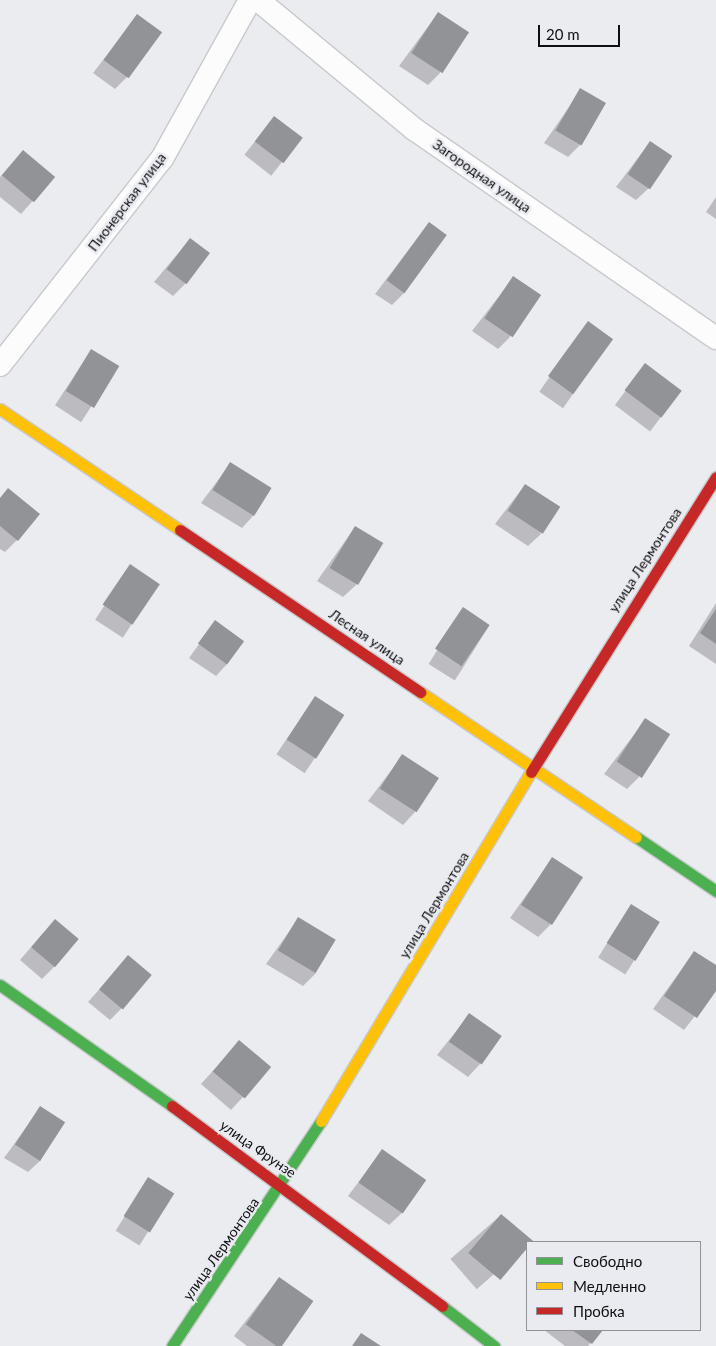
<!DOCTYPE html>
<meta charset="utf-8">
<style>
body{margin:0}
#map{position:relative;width:716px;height:1346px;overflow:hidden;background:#ebecf0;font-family:Lato,sans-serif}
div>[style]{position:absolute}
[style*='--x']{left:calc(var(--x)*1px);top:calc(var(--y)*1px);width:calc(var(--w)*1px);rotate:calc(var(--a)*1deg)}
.shadow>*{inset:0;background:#0003;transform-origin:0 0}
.building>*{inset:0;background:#929396;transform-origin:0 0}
.roads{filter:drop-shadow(1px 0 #c8c9cc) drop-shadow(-1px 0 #c8c9cc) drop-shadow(0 1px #c8c9cc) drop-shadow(0 -1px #c8c9cc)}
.street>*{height:22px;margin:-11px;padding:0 11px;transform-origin:11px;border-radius:11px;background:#fcfcfd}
.fast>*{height:11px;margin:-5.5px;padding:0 5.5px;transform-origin:5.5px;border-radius:5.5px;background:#4caf50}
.slow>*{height:11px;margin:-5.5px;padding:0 5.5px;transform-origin:5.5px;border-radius:5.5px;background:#ffc107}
.jam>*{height:11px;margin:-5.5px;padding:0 5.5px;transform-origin:5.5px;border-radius:5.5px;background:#c62828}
span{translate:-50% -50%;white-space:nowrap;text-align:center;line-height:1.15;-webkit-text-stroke:5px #eaebf1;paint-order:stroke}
.street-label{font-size:14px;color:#0f0f11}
.legend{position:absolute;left:526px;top:1241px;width:175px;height:90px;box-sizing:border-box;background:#eaebf1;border:1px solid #929397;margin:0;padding:6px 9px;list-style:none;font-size:15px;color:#0f0f11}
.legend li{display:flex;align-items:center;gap:10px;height:25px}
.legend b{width:25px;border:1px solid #929397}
.scale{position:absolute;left:538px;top:25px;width:82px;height:22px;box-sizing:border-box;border:2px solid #0f0f11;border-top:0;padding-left:6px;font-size:15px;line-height:18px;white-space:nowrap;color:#0f0f11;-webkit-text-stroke:4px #eaebf1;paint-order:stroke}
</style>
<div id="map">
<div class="shadow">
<div style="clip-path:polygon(438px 13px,440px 73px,428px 85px,399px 66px)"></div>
<div style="clip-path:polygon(137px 16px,127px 77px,115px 89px,93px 73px)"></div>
<div style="clip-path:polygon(581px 90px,580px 145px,568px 157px,544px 143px)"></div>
<div style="left:274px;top:117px;width:34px;height:48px;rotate:38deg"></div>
<div style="clip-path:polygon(650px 142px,649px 188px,636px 200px,616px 187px)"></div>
<div style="clip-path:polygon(23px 152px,54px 177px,21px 214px,0 197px,0 177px)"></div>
<div style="clip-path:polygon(716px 197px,716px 219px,706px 212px)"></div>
<div style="clip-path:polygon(429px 223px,404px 293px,392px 305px,375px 294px)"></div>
<div style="clip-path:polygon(190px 239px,185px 284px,173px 296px,154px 282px)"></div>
<div style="clip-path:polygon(513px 278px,510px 337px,498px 349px,472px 331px)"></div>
<div style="left:588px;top:322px;width:29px;height:85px;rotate:35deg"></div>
<div style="left:91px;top:350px;width:31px;height:66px;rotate:33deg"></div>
<div style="left:645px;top:365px;width:44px;height:50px;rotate:37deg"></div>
<div style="clip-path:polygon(230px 464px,254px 515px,242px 528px,201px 503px)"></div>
<div style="clip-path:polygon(525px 485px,541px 534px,528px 546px,495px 524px)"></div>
<div style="clip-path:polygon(8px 490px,17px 540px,5px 552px,0 549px,0 498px)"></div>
<div style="clip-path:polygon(355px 527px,356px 585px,343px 597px,317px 581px)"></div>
<div style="left:130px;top:566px;width:33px;height:64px;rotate:33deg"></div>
<div style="clip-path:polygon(716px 603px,716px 664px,689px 646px)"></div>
<div style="left:463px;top:609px;width:31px;height:65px;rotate:32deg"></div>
<div style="clip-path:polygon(215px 622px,228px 663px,216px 676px,189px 658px)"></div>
<div style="left:315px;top:697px;width:34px;height:69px;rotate:34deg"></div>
<div style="clip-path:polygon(646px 719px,639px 777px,627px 789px,604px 774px)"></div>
<div style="clip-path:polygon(403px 755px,415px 812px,403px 825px,368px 801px)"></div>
<div style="clip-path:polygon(552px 859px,550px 925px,538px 937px,510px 918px)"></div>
<div style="left:631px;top:905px;width:32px;height:62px;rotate:32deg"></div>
<div style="clip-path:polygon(298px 919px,316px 973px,303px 986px,266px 964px)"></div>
<div style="clip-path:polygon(43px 933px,54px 967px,42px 979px,20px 960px)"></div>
<div style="clip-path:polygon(694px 952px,716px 967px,716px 989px,684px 1030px,653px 1009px)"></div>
<div style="clip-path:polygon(128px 957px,122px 1008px,110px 1020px,88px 1002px)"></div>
<div style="clip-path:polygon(470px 1014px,480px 1064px,468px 1077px,437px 1055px)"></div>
<div style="clip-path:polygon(239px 1042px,243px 1097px,231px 1110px,201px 1084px)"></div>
<div style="clip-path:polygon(40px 1108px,41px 1160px,28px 1172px,4px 1158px)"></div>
<div style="clip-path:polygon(382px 1151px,402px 1213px,389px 1225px,348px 1196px)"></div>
<div style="left:148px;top:1179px;width:28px;height:61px;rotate:32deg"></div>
<div style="left:501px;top:1215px;width:40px;height:67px;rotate:49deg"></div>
<div style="clip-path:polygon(279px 1278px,311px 1301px,279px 1346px,247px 1346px,234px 1336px)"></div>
<div style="clip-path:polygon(544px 1330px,601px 1330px,588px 1346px,565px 1346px)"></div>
</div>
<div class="building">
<div style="left:438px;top:12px;width:37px;height:49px;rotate:33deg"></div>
<div style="left:137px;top:14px;width:31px;height:57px;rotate:36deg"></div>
<div style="left:580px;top:88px;width:30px;height:49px;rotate:30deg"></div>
<div style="left:274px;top:116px;width:36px;height:32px;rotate:37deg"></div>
<div style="left:650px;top:141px;width:27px;height:40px;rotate:34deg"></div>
<div style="left:23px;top:150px;width:42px;height:33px;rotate:40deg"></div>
<div style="left:429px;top:222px;width:22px;height:72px;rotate:36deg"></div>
<div style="left:190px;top:238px;width:25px;height:39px;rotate:37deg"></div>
<div style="left:513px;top:276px;width:34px;height:51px;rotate:34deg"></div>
<div style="left:588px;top:321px;width:31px;height:68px;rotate:36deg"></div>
<div style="left:91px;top:349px;width:33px;height:49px;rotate:31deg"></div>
<div style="left:645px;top:363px;width:46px;height:34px;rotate:37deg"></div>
<div style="left:230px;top:462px;width:49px;height:33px;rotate:32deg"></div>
<div style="left:525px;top:484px;width:42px;height:32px;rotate:33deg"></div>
<div style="clip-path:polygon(8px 488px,40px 514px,18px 541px,0 526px,0 498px)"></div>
<div style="left:355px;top:526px;width:33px;height:49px;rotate:31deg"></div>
<div style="left:130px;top:564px;width:36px;height:49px;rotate:34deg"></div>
<div style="left:463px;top:607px;width:32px;height:50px;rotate:34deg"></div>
<div style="clip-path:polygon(716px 609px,716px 644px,700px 633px)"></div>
<div style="left:215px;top:620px;width:36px;height:29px;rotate:36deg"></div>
<div style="left:315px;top:696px;width:35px;height:52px;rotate:33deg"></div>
<div style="left:645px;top:718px;width:30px;height:52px;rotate:33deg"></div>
<div style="left:402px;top:754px;width:44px;height:41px;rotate:33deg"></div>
<div style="left:552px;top:857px;width:37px;height:57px;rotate:33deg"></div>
<div style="left:631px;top:904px;width:34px;height:46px;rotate:32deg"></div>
<div style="left:298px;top:917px;width:44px;height:39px;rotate:31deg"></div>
<div style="left:55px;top:919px;width:31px;height:37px;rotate:40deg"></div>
<div style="clip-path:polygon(694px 951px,716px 965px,716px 991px,697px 1018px,664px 996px)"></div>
<div style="left:128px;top:955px;width:31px;height:45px;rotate:40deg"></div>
<div style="left:469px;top:1013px;width:40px;height:35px;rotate:35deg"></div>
<div style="left:239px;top:1040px;width:42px;height:41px;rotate:40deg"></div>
<div style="left:40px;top:1106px;width:30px;height:46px;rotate:33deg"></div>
<div style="left:382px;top:1149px;width:54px;height:41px;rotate:35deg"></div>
<div style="left:148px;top:1177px;width:31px;height:46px;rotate:32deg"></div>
<div style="left:501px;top:1214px;width:42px;height:51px;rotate:40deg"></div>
<div style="left:279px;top:1277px;width:42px;height:58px;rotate:35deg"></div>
<div style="clip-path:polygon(572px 1330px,603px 1330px,592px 1344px)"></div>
<div style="clip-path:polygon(361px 1333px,381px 1346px,352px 1346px)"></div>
</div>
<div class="roads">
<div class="street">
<div style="--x:258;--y:0;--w:202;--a:39.6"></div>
<div style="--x:414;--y:129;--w:367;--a:34.7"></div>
<div style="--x:0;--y:365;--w:264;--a:-51.9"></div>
<div style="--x:163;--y:157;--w:179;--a:-61"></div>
</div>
<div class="fast">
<div style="--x:636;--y:837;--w:97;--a:34"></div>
<div style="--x:0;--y:985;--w:210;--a:35.1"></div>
<div style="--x:442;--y:1306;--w:66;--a:37.6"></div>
<div style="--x:172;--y:1346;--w:270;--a:-56.5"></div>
</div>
<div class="slow">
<div style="--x:0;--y:409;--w:217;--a:33.9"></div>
<div style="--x:420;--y:692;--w:260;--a:33.9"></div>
<div style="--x:321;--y:1121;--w:407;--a:-59"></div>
</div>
<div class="jam">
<div style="--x:180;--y:530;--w:290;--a:34"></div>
<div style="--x:531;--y:772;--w:348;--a:-57.9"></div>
<div style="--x:172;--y:1106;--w:336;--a:36.5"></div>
</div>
</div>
<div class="street-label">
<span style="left:482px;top:176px;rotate:35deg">Загородная улица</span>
<span style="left:127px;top:202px;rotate:-53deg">Пионерская улица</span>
<span style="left:645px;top:560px;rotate:-57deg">улица Лермонтова</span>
<span style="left:367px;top:637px;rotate:34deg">Лесная улица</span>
<span style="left:434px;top:905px;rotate:-59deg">улица Лермонтова</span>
<span style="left:258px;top:1149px;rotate:35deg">улица Фрунзе</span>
<span style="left:221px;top:1249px;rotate:-55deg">улица Лермонтова</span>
</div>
<ul class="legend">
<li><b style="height:6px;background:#4caf50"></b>Свободно</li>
<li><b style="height:6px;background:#ffc107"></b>Медленно</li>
<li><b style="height:6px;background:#c62828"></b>Пробка</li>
</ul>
<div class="scale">20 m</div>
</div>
